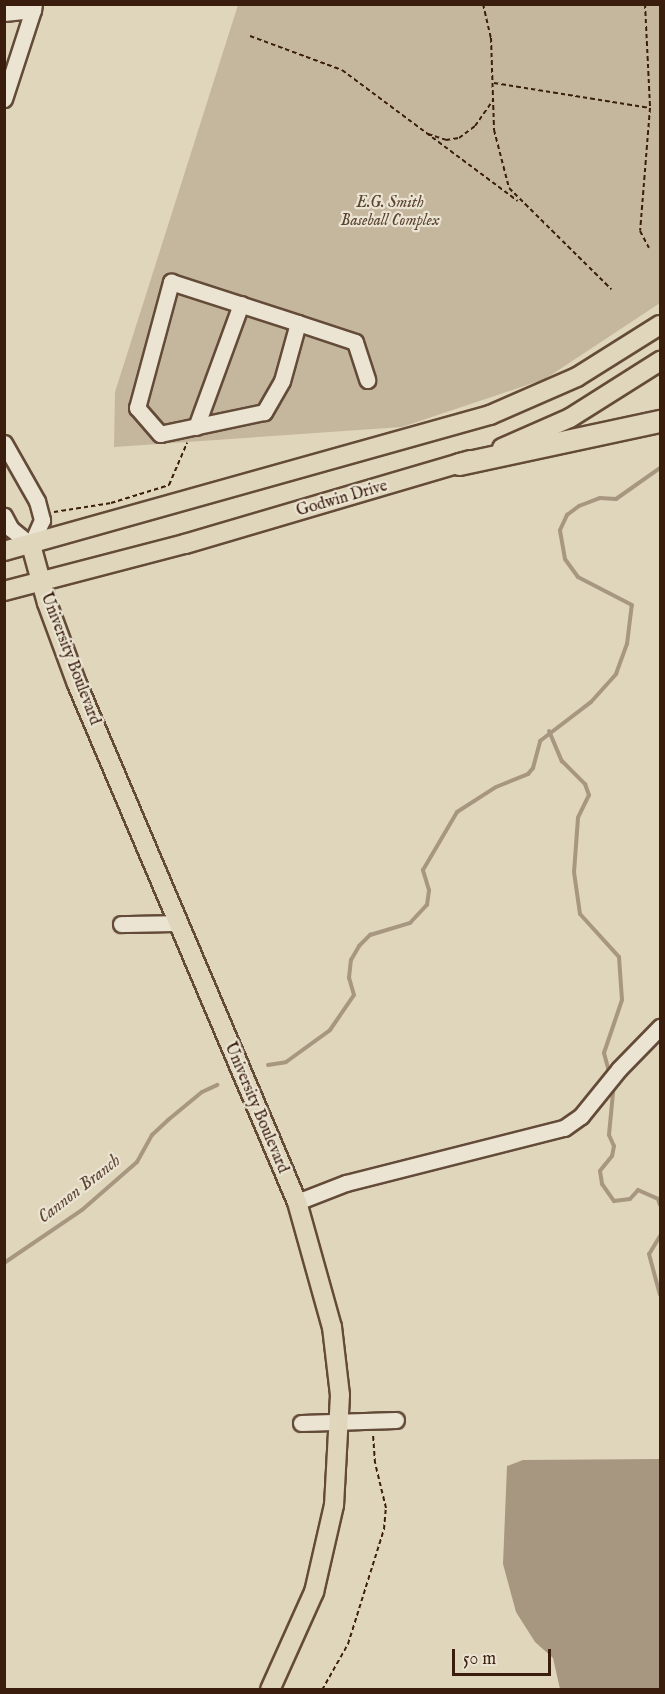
<!DOCTYPE html>
<style>
body{margin:0}
#map{position:relative;width:665px;height:1694px;overflow:hidden;background:#e0d6bc;font-family:"IM FELL English",serif}
div>[style]{position:absolute}
[style*='--x']{left:calc(var(--x)*1px);top:calc(var(--y)*1px);width:calc(var(--w)*1px);rotate:calc(var(--a)*1deg)}
.green>*{inset:0;background:#c4b79e}
.water>*{inset:0;background:#a89780}
.stream>*{height:4px;margin:-2px;padding:0 2px;transform-origin:2px;border-radius:2px;background:#a89780}
.path>*{height:2px;margin-top:-1px;transform-origin:0;background:repeating-linear-gradient(90deg,#3a1d0c 0 4.5px,transparent 0 7.5px)}
.roads{filter:drop-shadow(2px 0 #644b38) drop-shadow(-2px 0 #644b38) drop-shadow(0 2px #644b38) drop-shadow(0 -2px #644b38)}
.minor>*{height:15px;margin:-7.5px;padding:0 7.5px;transform-origin:7.5px;border-radius:7.5px;background:#ebe4d3}
.major>*{height:18px;margin:-9px;padding:0 9px;transform-origin:9px;border-radius:9px;background:#e0d6bc}
.highway>*{height:21px;margin:-10.5px;padding:0 10.5px;transform-origin:10.5px;border-radius:10.5px;background:#e0d6bc}
span{translate:-50% -50%;white-space:nowrap;text-align:center;line-height:1.15;-webkit-text-stroke:4.5px #ebe4d3;paint-order:stroke}
.park-label{font-size:16px;color:#5c4430;font-style:italic}
.street-label{font-size:16px;color:#3a1d0c}
.water-label{font-size:18px;color:#604835;font-style:italic}
.frame{position:absolute;inset:0;border:6px solid #3a1d0c;pointer-events:none}
.scale{position:absolute;left:452px;top:1649px;width:99px;height:27px;box-sizing:border-box;border:3px solid #3a1d0c;border-top:0;padding-left:8px;font-size:18px;line-height:21px;white-space:nowrap;color:#3a1d0c;-webkit-text-stroke:4px #ebe4d3;paint-order:stroke}
</style>
<div id="map">
<div class="green">
<div style="clip-path:polygon(238px 5px,660px 5px,660px 303px,545px 379px,402px 427px,114px 447px,115px 392px)"></div>
</div>
<div class="water">
<div style="clip-path:polygon(660px 1459px,660px 1689px,560px 1689px,553px 1658px,535px 1642px,516px 1612px,503px 1564px,507px 1466px,523px 1460px)"></div>
</div>
<div class="stream">
<div style="--x:549;--y:731;--w:33;--a:67"></div>
<div style="--x:562;--y:761;--w:33;--a:45"></div>
<div style="--x:585;--y:784;--w:12;--a:70"></div>
<div style="--x:589;--y:795;--w:25;--a:116"></div>
<div style="--x:578;--y:818;--w:54;--a:94.2"></div>
<div style="--x:574;--y:872;--w:42;--a:81.9"></div>
<div style="--x:580;--y:914;--w:58;--a:47.8"></div>
<div style="--x:619;--y:957;--w:43;--a:86"></div>
<div style="--x:622;--y:1000;--w:56;--a:108.8"></div>
<div style="--x:604;--y:1053;--w:23;--a:75"></div>
<div style="--x:268;--y:1065;--w:18;--a:-9"></div>
<div style="--x:286;--y:1062;--w:54;--a:-36"></div>
<div style="--x:330;--y:1030;--w:42;--a:-55.6"></div>
<div style="--x:354;--y:995;--w:18;--a:-106"></div>
<div style="--x:349;--y:978;--w:18;--a:-84"></div>
<div style="--x:351;--y:960;--w:16;--a:-60"></div>
<div style="--x:359;--y:946;--w:16;--a:-45"></div>
<div style="--x:370;--y:935;--w:42;--a:-16.7"></div>
<div style="--x:410;--y:923;--w:25;--a:-47"></div>
<div style="--x:427;--y:905;--w:15;--a:-82"></div>
<div style="--x:429;--y:890;--w:21;--a:-107"></div>
<div style="--x:423;--y:870;--w:67;--a:-59.6"></div>
<div style="--x:457;--y:812;--w:46;--a:-32.7"></div>
<div style="--x:496;--y:787;--w:35;--a:-22"></div>
<div style="--x:528;--y:774;--w:8;--a:-50"></div>
<div style="--x:533;--y:768;--w:28;--a:-75"></div>
<div style="--x:540;--y:741;--w:64;--a:-37.4"></div>
<div style="--x:591;--y:702;--w:38;--a:-48"></div>
<div style="--x:616;--y:674;--w:32;--a:-70"></div>
<div style="--x:627;--y:644;--w:39;--a:-83"></div>
<div style="--x:632;--y:605;--w:61;--a:-152.6"></div>
<div style="--x:578;--y:577;--w:22;--a:-126"></div>
<div style="--x:565;--y:559;--w:29;--a:-100"></div>
<div style="--x:560;--y:530;--w:17;--a:-65"></div>
<div style="--x:567;--y:515;--w:15;--a:-37"></div>
<div style="--x:579;--y:506;--w:22;--a:-21"></div>
<div style="--x:600;--y:498;--w:16;--a:4"></div>
<div style="--x:616;--y:499;--w:54;--a:-35.2"></div>
<div style="--x:614;--y:1082;--w:53;--a:95.4"></div>
<div style="--x:609;--y:1135;--w:12;--a:66"></div>
<div style="--x:614;--y:1146;--w:10;--a:101"></div>
<div style="--x:612;--y:1156;--w:19;--a:129"></div>
<div style="--x:600;--y:1171;--w:13;--a:81"></div>
<div style="--x:602;--y:1184;--w:21;--a:55"></div>
<div style="--x:614;--y:1201;--w:16;--a:-7"></div>
<div style="--x:630;--y:1199;--w:12;--a:-48"></div>
<div style="--x:638;--y:1190;--w:22;--a:24"></div>
<div style="--x:658;--y:1199;--w:6;--a:72"></div>
<div style="--x:660;--y:1236;--w:21;--a:121"></div>
<div style="--x:649;--y:1254;--w:42;--a:75"></div>
<div style="--x:4;--y:1263;--w:94;--a:-34.2"></div>
<div style="--x:82;--y:1210;--w:73;--a:-41.1"></div>
<div style="--x:137;--y:1162;--w:31;--a:-61"></div>
<div style="--x:152;--y:1135;--w:22;--a:-43"></div>
<div style="--x:168;--y:1120;--w:44;--a:-39.5"></div>
<div style="--x:202;--y:1092;--w:17;--a:-25"></div>
</div>
<div class="path">
<div style="--x:483;--y:4;--w:35;--a:77"></div>
<div style="--x:491;--y:38;--w:92;--a:88.1"></div>
<div style="--x:494;--y:130;--w:60;--a:75.5"></div>
<div style="--x:509;--y:188;--w:144;--a:44.7"></div>
<div style="--x:645;--y:4;--w:104;--a:87.2"></div>
<div style="--x:250;--y:36;--w:98;--a:20.3"></div>
<div style="--x:342;--y:70;--w:219;--a:36.7"></div>
<div style="--x:494;--y:83;--w:158;--a:9.1"></div>
<div style="--x:650;--y:108;--w:123;--a:94.6"></div>
<div style="--x:640;--y:231;--w:19;--a:62"></div>
<div style="--x:428;--y:134;--w:19;--a:18"></div>
<div style="--x:446;--y:140;--w:13;--a:-9"></div>
<div style="--x:459;--y:138;--w:20;--a:-37"></div>
<div style="--x:475;--y:126;--w:32;--a:-55"></div>
<div style="--x:54;--y:512;--w:58;--a:-9"></div>
<div style="--x:111;--y:503;--w:61;--a:-17.2"></div>
<div style="--x:169;--y:485;--w:46;--a:-66.8"></div>
<div style="--x:322;--y:1690;--w:53;--a:-60.5"></div>
<div style="--x:348;--y:1644;--w:121;--a:-72.6"></div>
<div style="--x:384;--y:1529;--w:21;--a:-85"></div>
<div style="--x:386;--y:1508;--w:46;--a:-103.7"></div>
<div style="--x:375;--y:1463;--w:30;--a:-94"></div>
</div>
<div class="roads">
<div class="minor">
<div style="--x:4;--y:13;--w:29;--a:-6"></div>
<div style="--x:33;--y:10;--w:6;--a:-81"></div>
<div style="--x:4;--y:99;--w:94;--a:-72"></div>
<div style="--x:298;--y:323;--w:60;--a:105.4"></div>
<div style="--x:282;--y:381;--w:36;--a:120"></div>
<div style="--x:264;--y:412;--w:106;--a:168.1"></div>
<div style="--x:160;--y:434;--w:35;--a:-131"></div>
<div style="--x:137;--y:408;--w:131;--a:-74.9"></div>
<div style="--x:171;--y:282;--w:133;--a:17.9"></div>
<div style="--x:298;--y:323;--w:60;--a:18.4"></div>
<div style="--x:355;--y:342;--w:40;--a:72"></div>
<div style="--x:196;--y:427;--w:131;--a:-69.9"></div>
<div style="--x:4;--y:443;--w:67;--a:60.4"></div>
<div style="--x:37;--y:501;--w:20;--a:75"></div>
<div style="--x:42;--y:520;--w:27;--a:114"></div>
<div style="--x:31;--y:545;--w:26;--a:-141"></div>
<div style="--x:11;--y:529;--w:15;--a:-118"></div>
<div style="--x:121;--y:924;--w:57;--a:-1"></div>
<div style="--x:297;--y:1202;--w:53;--a:-21.2"></div>
<div style="--x:346;--y:1183;--w:225;--a:-14.2"></div>
<div style="--x:564;--y:1128;--w:21;--a:-35"></div>
<div style="--x:581;--y:1116;--w:60;--a:-51"></div>
<div style="--x:619;--y:1069;--w:59;--a:-45.7"></div>
<div style="--x:301;--y:1423;--w:95;--a:-1.8"></div>
</div>
<div class="major">
<div style="--x:502;--y:448;--w:74;--a:-23.8"></div>
<div style="--x:570;--y:418;--w:107;--a:-32.3"></div>
<div style="--x:31;--y:545;--w:60;--a:74.6"></div>
<div style="--x:47;--y:603;--w:86;--a:69.7"></div>
<div style="--x:77;--y:684;--w:563;--a:66.99"></div>
<div style="--x:297;--y:1202;--w:130;--a:74.4"></div>
<div style="--x:332;--y:1327;--w:68;--a:83.3"></div>
<div style="--x:340;--y:1395;--w:110;--a:93.1"></div>
<div style="--x:334;--y:1505;--w:89;--a:102.9"></div>
<div style="--x:314;--y:1592;--w:107;--a:114.2"></div>
<div style="--x:4;--y:551;--w:505;--a:-15.63"></div>
<div style="--x:490;--y:415;--w:95;--a:-23.6"></div>
<div style="--x:577;--y:377;--w:98;--a:-32.1"></div>
<div style="--x:4;--y:591;--w:187;--a:-14.6"></div>
<div style="--x:185;--y:544;--w:297;--a:-16.4"></div>
</div>
<div class="highway">
<div style="--x:459;--y:464;--w:206;--a:-12.1"></div>
</div>
</div>
<div class="park-label">
<span style="left:390px;top:212px">E.G. Smith<br>Baseball Complex</span>
</div>
<div class="street-label">
<span style="left:342px;top:499px;rotate:-16deg">Godwin Drive</span>
<span style="left:70px;top:659px;rotate:69deg">University Boulevard</span>
<span style="left:256px;top:1108px;rotate:67deg">University Boulevard</span>
</div>
<div class="water-label">
<span style="left:80px;top:1190px;rotate:-38deg">Cannon Branch</span>
</div>
<div class="frame"></div>
<div class="scale">50 m</div>
</div>
